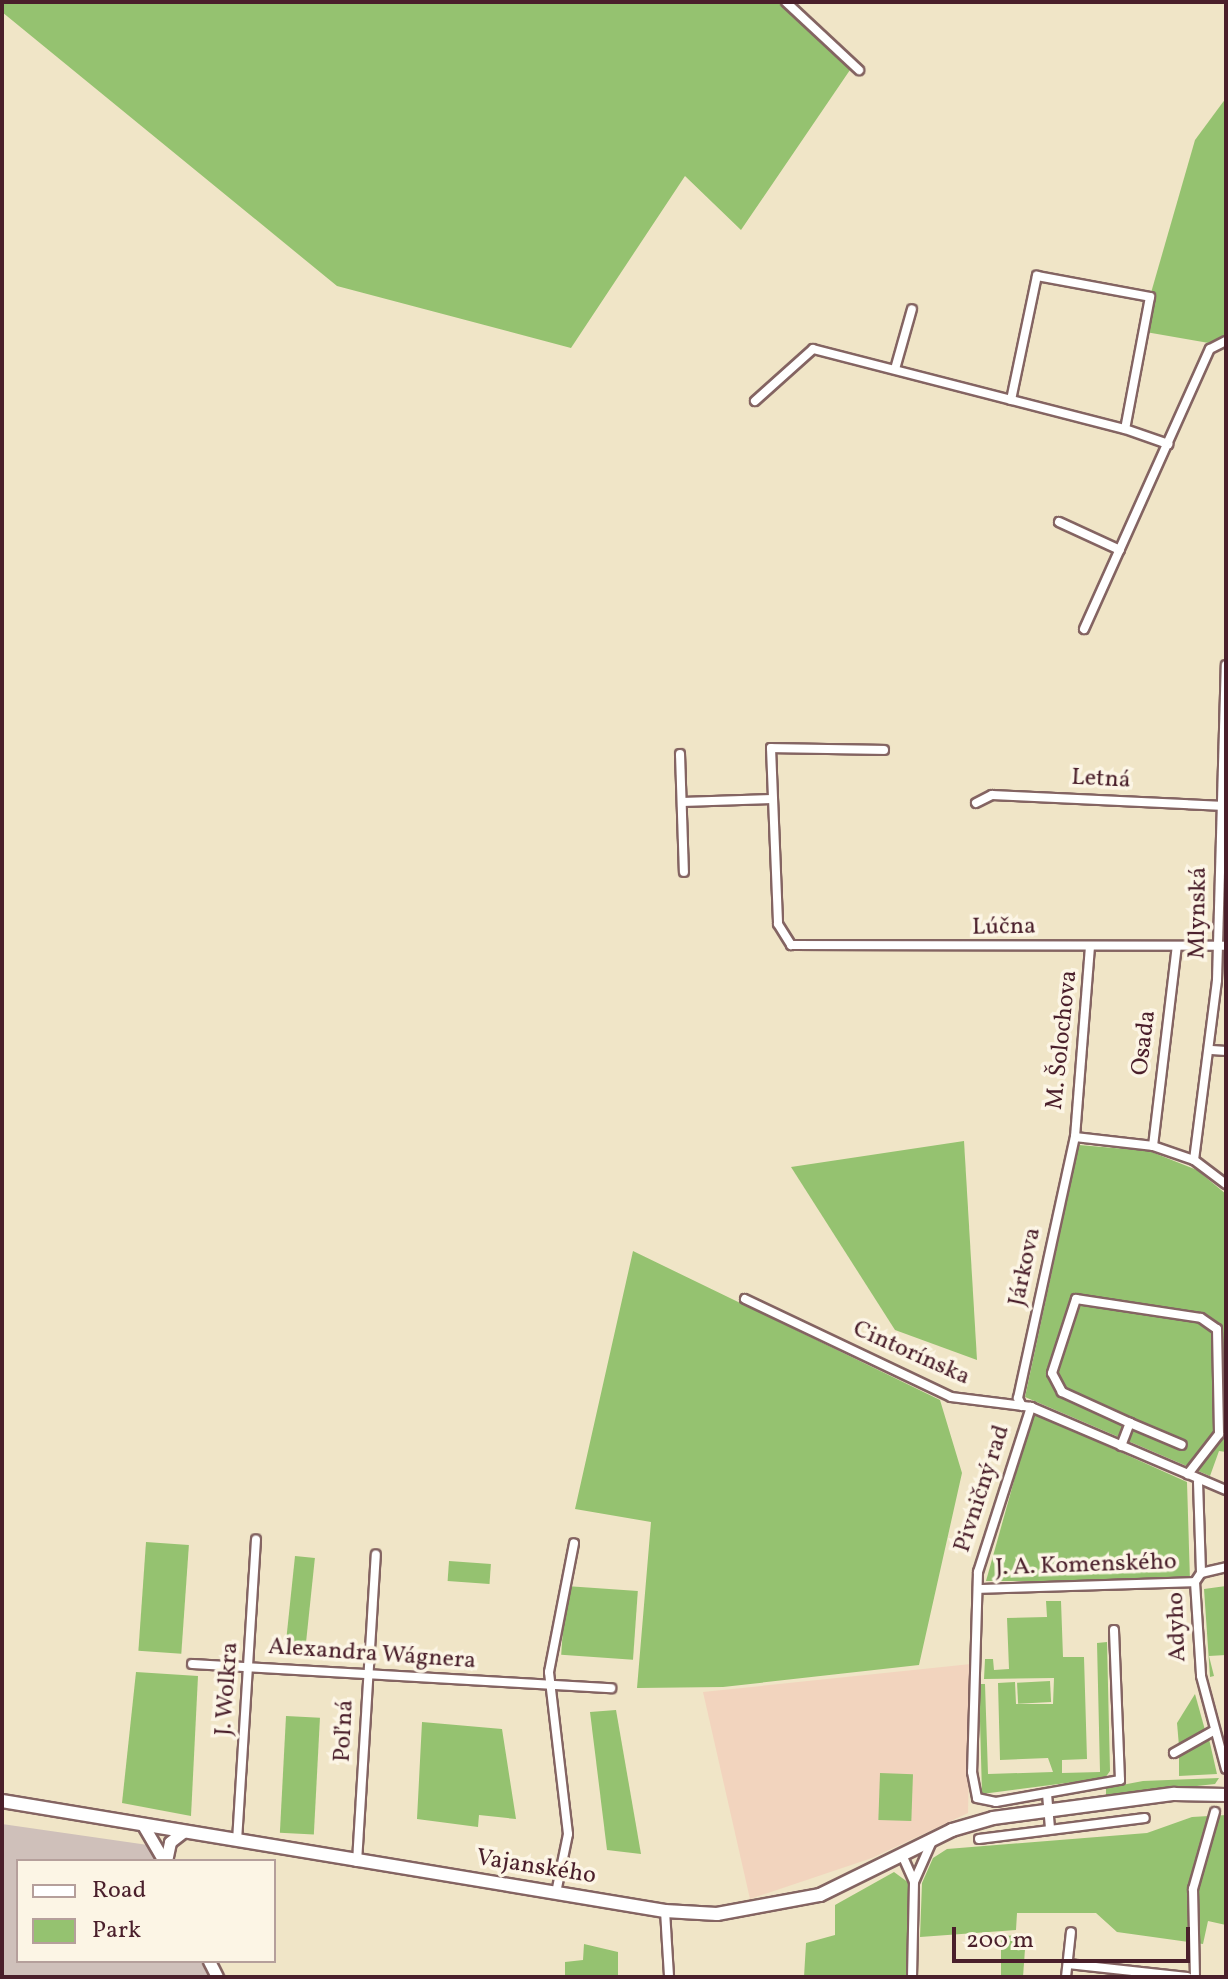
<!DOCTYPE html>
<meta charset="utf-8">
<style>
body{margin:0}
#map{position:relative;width:1228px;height:1979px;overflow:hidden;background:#f0e5c7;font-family:Vollkorn,serif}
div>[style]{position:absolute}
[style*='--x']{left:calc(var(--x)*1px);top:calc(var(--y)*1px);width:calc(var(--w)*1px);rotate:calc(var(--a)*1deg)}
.built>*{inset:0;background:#f2d4be}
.industrial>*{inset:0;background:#cfc0ba}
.green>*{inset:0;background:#95c270;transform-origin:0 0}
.roads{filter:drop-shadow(2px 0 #846462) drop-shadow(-2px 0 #846462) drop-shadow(0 2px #846462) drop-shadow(0 -2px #846462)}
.minor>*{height:8px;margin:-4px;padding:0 4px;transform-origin:4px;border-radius:4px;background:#fff}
.tertiary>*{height:11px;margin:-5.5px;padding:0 5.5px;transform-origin:5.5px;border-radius:5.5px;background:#fff}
.secondary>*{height:12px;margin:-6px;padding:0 6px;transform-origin:6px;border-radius:6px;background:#fff}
span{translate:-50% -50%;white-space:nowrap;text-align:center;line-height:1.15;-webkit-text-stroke:7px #fcf5e5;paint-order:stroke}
.street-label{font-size:24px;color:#4a1f2b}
.frame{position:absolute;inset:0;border:4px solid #4a1f2b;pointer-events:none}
.legend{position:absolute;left:16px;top:1859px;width:260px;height:104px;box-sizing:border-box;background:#fcf5e5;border:2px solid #b59f9b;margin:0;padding:10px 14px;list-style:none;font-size:24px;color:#4a1f2b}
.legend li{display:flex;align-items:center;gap:16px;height:40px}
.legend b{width:40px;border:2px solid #b59f9b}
.scale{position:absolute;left:952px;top:1927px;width:238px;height:36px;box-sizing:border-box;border:4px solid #4a1f2b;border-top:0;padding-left:10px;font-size:24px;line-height:28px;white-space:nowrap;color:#4a1f2b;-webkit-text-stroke:6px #fcf5e5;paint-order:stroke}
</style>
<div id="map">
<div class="built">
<div style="clip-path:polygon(971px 1664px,968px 1813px,872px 1858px,750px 1899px,703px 1692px)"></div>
</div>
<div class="industrial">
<div style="clip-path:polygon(2px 1824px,148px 1845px,155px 1861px,18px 1861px,18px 1961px,201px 1961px,208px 1977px,2px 1977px)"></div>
</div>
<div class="green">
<div style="clip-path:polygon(2px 2px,782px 2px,852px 67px,741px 230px,685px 176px,571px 348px,337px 286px,2px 12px)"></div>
<div style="clip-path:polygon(1226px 98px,1226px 346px,1140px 331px,1195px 140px)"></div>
<div style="clip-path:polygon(964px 1141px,977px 1360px,895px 1330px,791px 1167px)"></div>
<div style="clip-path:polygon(1079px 1145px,1149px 1151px,1197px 1170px,1226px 1194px,1226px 1452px,1219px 1451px,1210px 1476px,1025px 1397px)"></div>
<div style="clip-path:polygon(633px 1251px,940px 1400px,962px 1473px,919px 1665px,723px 1687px,637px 1688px,651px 1522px,575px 1509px)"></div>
<div style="clip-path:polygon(1033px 1413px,1187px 1482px,1190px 1581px,986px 1581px)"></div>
<div style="left:146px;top:1542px;width:43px;height:109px;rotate:4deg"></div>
<div style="left:295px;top:1556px;width:20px;height:100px;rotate:6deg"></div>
<div style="left:449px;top:1561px;width:42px;height:20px;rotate:4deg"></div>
<div style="left:566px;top:1586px;width:72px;height:69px;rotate:4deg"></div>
<div style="clip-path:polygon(1226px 1586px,1226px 1655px,1209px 1656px,1214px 1676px,1210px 1677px,1204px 1589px)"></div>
<div style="clip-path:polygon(1046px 1601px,1061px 1601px,1063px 1657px,1084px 1657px,1087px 1759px,1062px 1760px,1062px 1773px,1100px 1772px,1097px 1643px,1107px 1642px,1110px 1771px,1105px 1778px,982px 1794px,979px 1684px,985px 1684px,988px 1774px,1053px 1772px,1048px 1758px,1000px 1760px,998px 1683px,1015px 1682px,1016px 1704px,1053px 1704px,1054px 1678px,984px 1679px,985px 1659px,993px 1659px,994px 1670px,1009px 1669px,1007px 1618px,1047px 1617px)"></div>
<div style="clip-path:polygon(136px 1672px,198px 1676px,191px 1816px,122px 1803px)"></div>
<div style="left:1050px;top:1681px;width:21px;height:33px;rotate:87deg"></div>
<div style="clip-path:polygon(1195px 1694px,1205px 1730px,1179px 1746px,1177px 1723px)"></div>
<div style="clip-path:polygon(616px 1710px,641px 1854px,607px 1850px,590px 1712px)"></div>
<div style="left:286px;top:1716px;width:34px;height:117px;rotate:3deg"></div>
<div style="clip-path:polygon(422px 1722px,502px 1729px,516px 1819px,479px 1815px,478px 1827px,417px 1819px)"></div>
<div style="clip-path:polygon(1209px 1739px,1217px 1774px,1179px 1776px,1179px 1755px)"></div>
<div style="left:880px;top:1773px;width:33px;height:47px;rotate:2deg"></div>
<div style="clip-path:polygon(1219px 1778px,1215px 1784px,1106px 1796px,1106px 1788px,1143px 1781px)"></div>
<div style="clip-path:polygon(1226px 1815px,1226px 1925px,1208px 1921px,1203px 1944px,1117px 1932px,1096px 1913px,1017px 1913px,1016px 1930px,920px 1937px,922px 1883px,933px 1858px,947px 1849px,1147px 1833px,1192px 1817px)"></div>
<div style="clip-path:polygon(894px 1872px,909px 1883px,906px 1977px,804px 1977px,806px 1943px,835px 1935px,835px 1905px)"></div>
<div style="clip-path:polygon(1026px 1935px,1023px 1977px,1001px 1977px,1001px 1936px)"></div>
<div style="clip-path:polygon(584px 1944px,618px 1952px,618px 1977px,565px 1977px,565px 1962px,583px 1960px)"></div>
</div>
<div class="roads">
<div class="minor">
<div style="--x:786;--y:2;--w:100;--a:43"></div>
<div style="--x:895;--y:369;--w:62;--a:-74.2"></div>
<div style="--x:1011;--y:400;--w:127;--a:-78.2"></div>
<div style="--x:1037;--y:276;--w:115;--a:10.5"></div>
<div style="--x:1150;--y:297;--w:134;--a:100.7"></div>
<div style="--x:1125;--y:429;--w:46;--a:19.2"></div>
<div style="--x:755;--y:401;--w:78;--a:-41.9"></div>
<div style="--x:813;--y:349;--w:322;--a:14.4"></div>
<div style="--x:1059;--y:522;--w:67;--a:24.7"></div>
<div style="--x:1084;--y:629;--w:307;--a:-65.8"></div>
<div style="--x:1210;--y:349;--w:18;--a:-27"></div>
<div style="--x:884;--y:750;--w:113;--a:-179"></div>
<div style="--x:771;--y:748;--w:176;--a:87.7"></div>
<div style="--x:778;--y:924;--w:25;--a:58"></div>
<div style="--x:791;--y:945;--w:435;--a:0.1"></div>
<div style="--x:680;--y:754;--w:118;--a:88.1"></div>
<div style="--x:682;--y:802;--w:90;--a:-1.9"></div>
<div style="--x:976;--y:803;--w:18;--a:-27"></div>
<div style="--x:992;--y:795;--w:233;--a:2.7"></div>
<div style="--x:1212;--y:1050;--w:14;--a:4"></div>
<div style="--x:1075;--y:1137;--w:79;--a:6.6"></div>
<div style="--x:1153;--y:1146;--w:43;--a:18.9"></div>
<div style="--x:1194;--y:1160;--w:40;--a:37"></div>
<div style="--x:1153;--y:1146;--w:201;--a:-83.2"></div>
<div style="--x:1194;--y:1160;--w:181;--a:-82.7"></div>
<div style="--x:1217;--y:980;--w:315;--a:-88.4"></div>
<div style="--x:745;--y:1299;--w:228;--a:25.4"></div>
<div style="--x:951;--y:1397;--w:81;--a:7.1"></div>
<div style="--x:1031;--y:1407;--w:212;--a:23.1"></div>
<div style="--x:1022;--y:1406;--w:9;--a:-117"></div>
<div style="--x:1018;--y:1398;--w:267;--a:-77.7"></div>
<div style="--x:1075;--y:1137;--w:190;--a:-85.5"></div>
<div style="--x:1031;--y:1407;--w:173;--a:107.8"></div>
<div style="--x:978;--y:1572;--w:200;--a:91.7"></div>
<div style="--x:972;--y:1772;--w:26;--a:79"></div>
<div style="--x:977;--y:1798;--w:19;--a:12"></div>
<div style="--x:996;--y:1802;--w:126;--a:-10.1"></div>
<div style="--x:1120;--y:1780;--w:150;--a:-92.3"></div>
<div style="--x:1130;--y:1423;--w:56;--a:22.9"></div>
<div style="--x:1121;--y:1446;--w:25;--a:-69"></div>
<div style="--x:1130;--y:1423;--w:75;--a:-155.5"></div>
<div style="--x:1062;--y:1392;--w:21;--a:-118"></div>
<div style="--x:1052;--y:1373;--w:78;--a:-72"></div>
<div style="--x:1076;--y:1299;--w:126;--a:8.6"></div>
<div style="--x:1201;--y:1318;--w:19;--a:35"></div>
<div style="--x:1217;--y:1329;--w:105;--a:88.9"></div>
<div style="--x:1219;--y:1434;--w:51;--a:127.8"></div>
<div style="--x:1198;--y:1482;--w:91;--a:88.1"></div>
<div style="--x:1201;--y:1573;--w:11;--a:124"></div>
<div style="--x:1195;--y:1582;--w:94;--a:86.3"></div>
<div style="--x:1201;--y:1676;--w:96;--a:75"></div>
<div style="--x:1201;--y:1573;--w:26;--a:-13"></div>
<div style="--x:978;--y:1589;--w:217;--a:-1.8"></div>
<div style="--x:192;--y:1664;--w:420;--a:3.3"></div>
<div style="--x:1174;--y:1753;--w:47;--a:-29.3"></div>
<div style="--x:1047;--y:1794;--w:35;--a:85"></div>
<div style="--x:979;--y:1839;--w:167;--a:-7.2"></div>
<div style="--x:237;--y:1841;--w:302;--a:-86.4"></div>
<div style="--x:903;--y:1857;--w:27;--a:66"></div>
<div style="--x:914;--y:1882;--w:95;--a:91.2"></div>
<div style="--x:357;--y:1862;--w:308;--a:-86.5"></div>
<div style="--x:914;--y:1882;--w:45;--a:-66.3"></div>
<div style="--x:556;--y:1893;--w:60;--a:-78.5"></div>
<div style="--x:568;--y:1834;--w:163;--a:-96.7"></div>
<div style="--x:549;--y:1672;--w:131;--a:-79"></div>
<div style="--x:665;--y:1911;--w:66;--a:86.5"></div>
<div style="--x:1068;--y:1964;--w:120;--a:6.2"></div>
<div style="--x:1066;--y:1977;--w:45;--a:-83.7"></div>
<div style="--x:1195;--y:1977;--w:88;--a:-91.3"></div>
<div style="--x:1193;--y:1889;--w:80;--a:-74.1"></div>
</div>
<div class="tertiary">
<div style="--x:143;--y:1825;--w:42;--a:59.7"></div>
<div style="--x:166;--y:1861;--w:19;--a:-78"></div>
<div style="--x:170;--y:1842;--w:16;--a:-38"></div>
<div style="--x:209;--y:1961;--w:18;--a:63"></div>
</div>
<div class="secondary">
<div style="--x:2;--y:1801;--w:672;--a:9.42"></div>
<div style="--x:665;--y:1911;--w:52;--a:3.3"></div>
<div style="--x:717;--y:1914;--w:105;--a:-10.5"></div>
<div style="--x:820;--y:1895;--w:147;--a:-26.2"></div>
<div style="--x:952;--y:1830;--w:43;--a:-16.3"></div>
<div style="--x:993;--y:1818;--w:183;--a:-7.6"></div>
<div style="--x:1174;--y:1794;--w:52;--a:1.1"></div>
</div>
</div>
<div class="street-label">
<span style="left:1101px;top:780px;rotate:3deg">Letná</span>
<span style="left:1199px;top:913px;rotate:-89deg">Mlynská</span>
<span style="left:1004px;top:928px;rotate:-1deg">Lúčna</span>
<span style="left:1063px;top:1040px;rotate:-84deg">M. Šolochova</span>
<span style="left:1145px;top:1043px;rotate:-83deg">Osada</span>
<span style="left:1026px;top:1267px;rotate:-78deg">Járkova</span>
<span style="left:911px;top:1354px;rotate:24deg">Cintorínska</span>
<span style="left:983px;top:1489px;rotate:-72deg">Pivničný rad</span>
<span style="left:1086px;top:1566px;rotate:-2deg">J. A. Komenského</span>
<span style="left:1178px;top:1627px;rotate:-92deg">Adyho</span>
<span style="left:372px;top:1655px;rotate:4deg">Alexandra Wágnera</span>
<span style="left:228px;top:1689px;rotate:-86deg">J. Wolkra</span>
<span style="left:345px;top:1731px;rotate:-87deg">Poľná</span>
<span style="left:536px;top:1868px;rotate:9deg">Vajanského</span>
</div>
<div class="frame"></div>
<ul class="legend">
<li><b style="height:10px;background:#fff"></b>Road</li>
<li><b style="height:22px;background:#95c270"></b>Park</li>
</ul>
<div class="scale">200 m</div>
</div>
